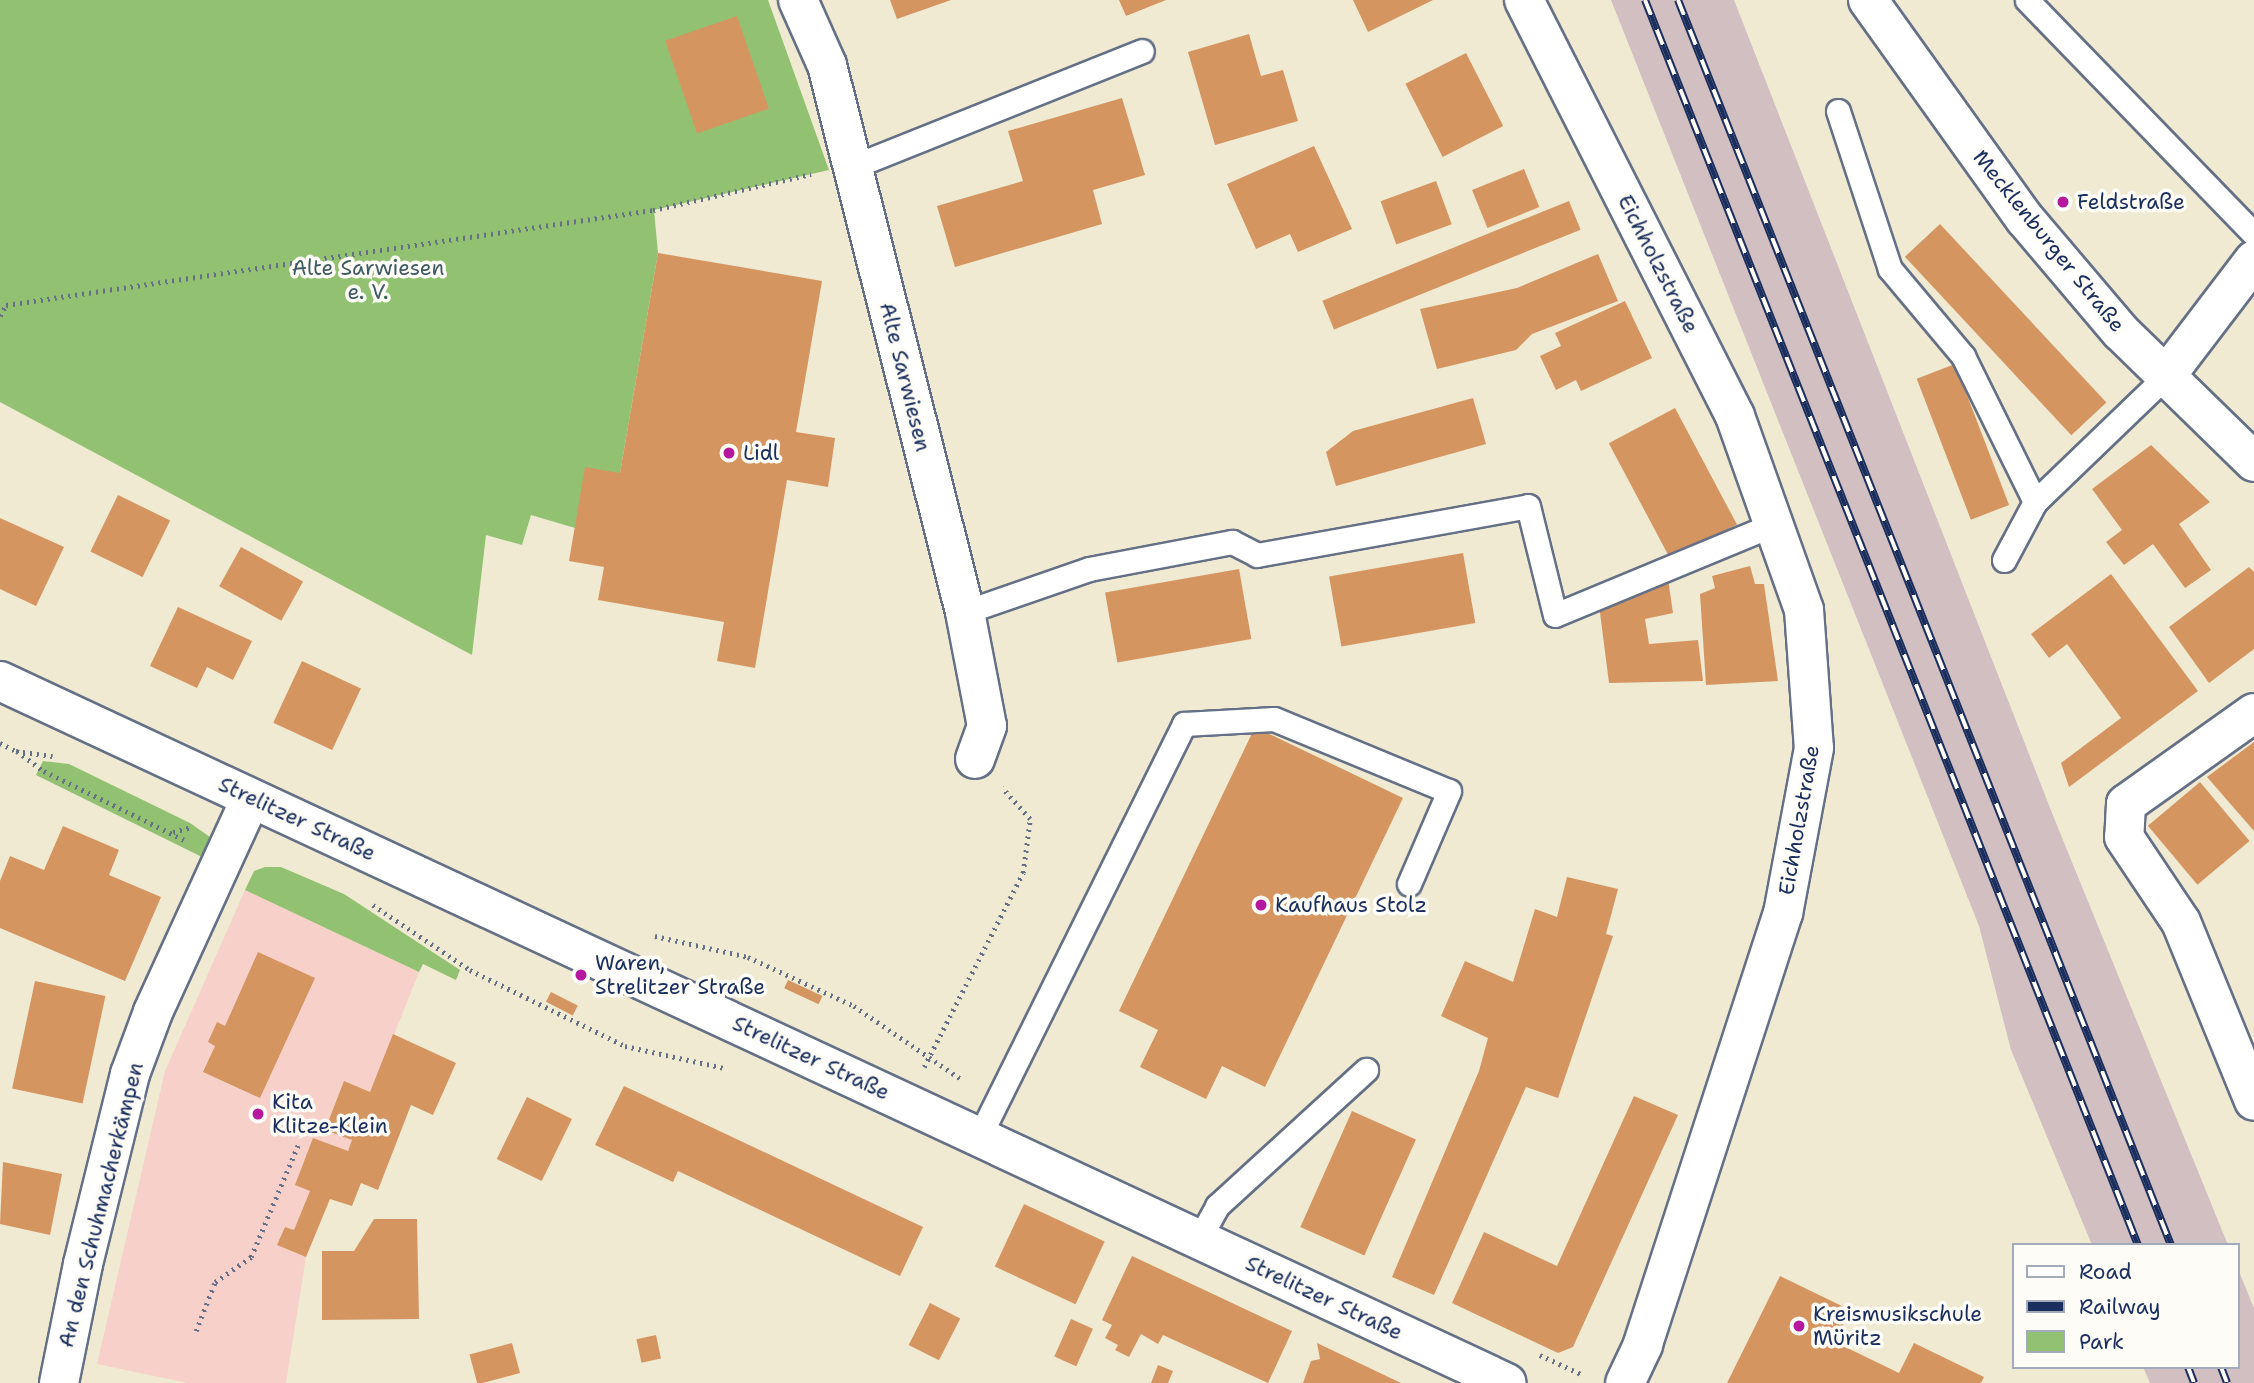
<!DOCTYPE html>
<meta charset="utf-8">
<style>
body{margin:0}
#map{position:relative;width:2254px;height:1383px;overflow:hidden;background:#efead1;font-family:"Shantell Sans",sans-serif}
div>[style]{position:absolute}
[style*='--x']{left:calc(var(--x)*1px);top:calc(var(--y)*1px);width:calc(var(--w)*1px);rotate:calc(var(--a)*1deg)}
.built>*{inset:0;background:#f7d1c9}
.industrial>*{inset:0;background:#d2bfc1}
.green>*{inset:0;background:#92c271}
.building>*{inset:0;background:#d59561;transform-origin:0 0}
.path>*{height:4.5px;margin-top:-2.25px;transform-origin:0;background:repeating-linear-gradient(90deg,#657086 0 2px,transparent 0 7px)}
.roads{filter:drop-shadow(2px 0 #657086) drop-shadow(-2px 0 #657086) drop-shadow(0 2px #657086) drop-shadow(0 -2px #657086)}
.service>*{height:23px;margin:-11.5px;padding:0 11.5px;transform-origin:11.5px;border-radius:11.5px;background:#fff}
.minor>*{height:38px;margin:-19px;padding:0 19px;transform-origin:19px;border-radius:19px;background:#fff}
.primary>*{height:38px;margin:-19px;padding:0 19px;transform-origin:19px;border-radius:19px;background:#fff}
.rail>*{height:8px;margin-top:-4px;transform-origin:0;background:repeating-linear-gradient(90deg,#fdfcf7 0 16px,#1b2f5e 0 32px);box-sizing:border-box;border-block:2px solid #1b2f5e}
.dots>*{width:19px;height:19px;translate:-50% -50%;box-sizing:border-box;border:4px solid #fdfcf7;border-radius:50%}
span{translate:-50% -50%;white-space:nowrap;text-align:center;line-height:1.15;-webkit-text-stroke:7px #fdfcf7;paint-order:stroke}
.poi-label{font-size:21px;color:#1b2f5e}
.left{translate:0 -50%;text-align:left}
.street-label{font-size:21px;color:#1b2f5e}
.park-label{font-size:21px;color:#3f5b64}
.legend{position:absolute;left:2012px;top:1243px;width:228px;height:126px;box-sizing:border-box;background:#fdfcf7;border:2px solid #a3aaba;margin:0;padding:9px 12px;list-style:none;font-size:21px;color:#1b2f5e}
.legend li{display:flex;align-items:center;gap:14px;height:35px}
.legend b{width:35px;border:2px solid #a3aaba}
</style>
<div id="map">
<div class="built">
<div style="clip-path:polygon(245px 890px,419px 972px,306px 1257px,286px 1383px,188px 1383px,97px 1364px,165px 1071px)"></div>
</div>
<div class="industrial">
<div style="clip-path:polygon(1611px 0,1734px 0,2054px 818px,2228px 1245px,2092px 1245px,2011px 1050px,1979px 926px)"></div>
<div style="clip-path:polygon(2238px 1269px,2254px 1308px,2254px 1383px,2150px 1383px,2143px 1367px,2238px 1367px)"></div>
</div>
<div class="green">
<div style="clip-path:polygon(0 0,768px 0,829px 170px,654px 210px,658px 253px,620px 473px,575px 528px,531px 515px,522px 545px,486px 535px,472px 655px,0 402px)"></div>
<div style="clip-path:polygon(43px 761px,69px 764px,190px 823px,210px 837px,202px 857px,36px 775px)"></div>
<div style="clip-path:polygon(265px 867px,281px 867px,344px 894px,460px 970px,456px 980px,423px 964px,419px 972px,245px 890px,254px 871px)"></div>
</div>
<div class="building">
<div style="clip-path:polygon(890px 0,951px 0,897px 19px)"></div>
<div style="clip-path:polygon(1119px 0,1166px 0,1126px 16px)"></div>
<div style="clip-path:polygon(1353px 0,1433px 0,1368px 32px)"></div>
<div style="left:737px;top:16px;width:98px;height:76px;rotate:71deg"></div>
<div style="clip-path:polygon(1249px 34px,1261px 76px,1283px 70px,1298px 121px,1215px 145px,1188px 52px)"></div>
<div style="left:1466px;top:53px;width:82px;height:68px;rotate:63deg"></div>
<div style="clip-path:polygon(1122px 98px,1145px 175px,1093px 190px,1102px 224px,955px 267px,937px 206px,1023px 181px,1008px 131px)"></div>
<div style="clip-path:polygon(1314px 146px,1352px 229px,1298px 252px,1290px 234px,1256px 249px,1227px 184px)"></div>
<div style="left:1524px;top:169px;width:41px;height:56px;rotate:68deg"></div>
<div style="left:1436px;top:181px;width:46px;height:59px;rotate:70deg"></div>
<div style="left:1569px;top:201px;width:31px;height:266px;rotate:68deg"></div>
<div style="left:1940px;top:224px;width:244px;height:48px;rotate:47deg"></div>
<div style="clip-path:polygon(658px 253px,822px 281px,796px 432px,835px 438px,828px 487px,787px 480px,755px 668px,717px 661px,724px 622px,598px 600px,604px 567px,569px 561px,585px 467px,620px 473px)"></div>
<div style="clip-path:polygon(1598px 254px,1618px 301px,1532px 334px,1516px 350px,1437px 369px,1420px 309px,1517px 288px)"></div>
<div style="clip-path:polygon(1625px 301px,1652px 358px,1581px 391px,1576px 380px,1556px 390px,1540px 356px,1561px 346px,1555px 333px)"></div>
<div style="left:1955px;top:364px;width:151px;height:41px;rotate:69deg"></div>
<div style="clip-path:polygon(1473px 398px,1486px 444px,1336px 486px,1326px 452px,1353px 431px)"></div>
<div style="left:1675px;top:408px;width:132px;height:75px;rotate:62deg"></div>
<div style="clip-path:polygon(2151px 445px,2210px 502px,2179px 524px,2211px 570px,2185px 588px,2153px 544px,2124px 565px,2106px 542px,2122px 530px,2092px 489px)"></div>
<div style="left:118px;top:495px;width:58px;height:63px;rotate:26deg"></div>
<div style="clip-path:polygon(0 518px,64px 547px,36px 606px,0 589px)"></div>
<div style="left:241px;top:547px;width:71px;height:45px;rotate:29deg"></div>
<div style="left:1463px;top:553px;width:71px;height:136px;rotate:80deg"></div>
<div style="clip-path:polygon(1750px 566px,1755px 584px,1764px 584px,1778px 681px,1706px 685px,1700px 594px,1715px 588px,1712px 576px)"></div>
<div style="clip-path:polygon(2249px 567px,2254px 572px,2254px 649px,2209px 683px,2169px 627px)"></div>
<div style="left:1239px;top:569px;width:71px;height:136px;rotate:80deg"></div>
<div style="clip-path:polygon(2111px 574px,2198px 691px,2069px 787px,2061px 763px,2121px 718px,2067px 644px,2049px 658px,2031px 634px)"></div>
<div style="clip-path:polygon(1668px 579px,1673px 613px,1645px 619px,1649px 644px,1698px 640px,1703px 681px,1609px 683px,1599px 605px)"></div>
<div style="clip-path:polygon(178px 607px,252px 641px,233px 680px,207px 667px,197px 688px,150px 666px)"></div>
<div style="left:302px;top:661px;width:65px;height:68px;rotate:25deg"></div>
<div style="clip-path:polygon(1255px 727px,1403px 798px,1265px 1087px,1222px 1066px,1206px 1099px,1140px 1067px,1158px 1030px,1119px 1011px)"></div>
<div style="clip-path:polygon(2254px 742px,2254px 831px,2207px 777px)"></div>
<div style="left:2200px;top:782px;width:77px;height:68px;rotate:50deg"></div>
<div style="clip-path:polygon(63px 826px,119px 850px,109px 875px,161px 897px,125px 981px,0 928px,0 881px,10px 856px,44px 870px)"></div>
<div style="clip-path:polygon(1567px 877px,1618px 889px,1606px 934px,1613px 936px,1558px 1098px,1526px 1087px,1434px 1295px,1392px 1277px,1479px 1071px,1488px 1038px,1441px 1016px,1465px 961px,1513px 982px,1535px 909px,1557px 917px)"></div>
<div style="clip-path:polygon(258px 952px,315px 978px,260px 1098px,203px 1072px,215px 1046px,208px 1042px,217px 1022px,225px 1026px)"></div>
<div style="left:788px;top:980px;width:38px;height:9px;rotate:25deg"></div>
<div style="left:35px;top:981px;width:72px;height:110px;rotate:12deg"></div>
<div style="left:551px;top:992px;width:30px;height:11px;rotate:27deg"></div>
<div style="clip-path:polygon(393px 1034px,456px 1063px,433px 1115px,411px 1105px,378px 1190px,361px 1183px,352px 1206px,330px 1199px,306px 1257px,277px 1245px,285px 1227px,294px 1230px,310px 1191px,295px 1185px,313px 1138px,348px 1151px,352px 1140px,325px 1130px,344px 1081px,370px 1092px)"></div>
<div style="clip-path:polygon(624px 1086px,923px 1227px,900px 1276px,678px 1171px,673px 1182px,595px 1145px)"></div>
<div style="clip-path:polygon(1634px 1096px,1678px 1115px,1573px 1347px,1558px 1353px,1452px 1303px,1484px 1232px,1557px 1266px)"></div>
<div style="left:527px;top:1097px;width:50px;height:69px;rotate:26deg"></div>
<div style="left:1352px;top:1111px;width:70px;height:127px;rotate:24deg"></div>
<div style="clip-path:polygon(3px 1162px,62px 1174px,50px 1235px,0 1224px)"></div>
<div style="left:1024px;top:1204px;width:89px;height:69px;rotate:25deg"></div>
<div style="clip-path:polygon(374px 1219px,417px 1219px,419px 1319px,322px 1320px,322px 1251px,354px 1251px)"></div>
<div style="clip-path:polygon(1132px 1256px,1292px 1331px,1268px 1383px,1163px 1335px,1158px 1344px,1141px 1334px,1129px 1357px,1115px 1350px,1118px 1345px,1105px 1338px,1112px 1325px,1102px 1320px)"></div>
<div style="clip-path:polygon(1780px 1276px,1850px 1310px,1835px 1342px,1899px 1373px,1914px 1343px,1984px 1377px,1981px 1383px,1727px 1383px)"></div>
<div style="left:930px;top:1303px;width:34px;height:47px;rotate:27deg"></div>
<div style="left:1071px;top:1319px;width:24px;height:41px;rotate:24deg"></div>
<div style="left:656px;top:1335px;width:24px;height:20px;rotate:78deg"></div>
<div style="left:512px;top:1343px;width:31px;height:44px;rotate:75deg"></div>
<div style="clip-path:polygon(1317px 1343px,1401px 1383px,1303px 1383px,1311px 1361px,1320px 1359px)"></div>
<div style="clip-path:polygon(1158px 1365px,1173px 1371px,1168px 1383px,1151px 1383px)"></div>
</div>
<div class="path">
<div style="--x:0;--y:316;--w:13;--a:-61"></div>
<div style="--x:6;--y:305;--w:654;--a:-8.35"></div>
<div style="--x:653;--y:210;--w:162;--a:-12.8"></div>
<div style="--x:0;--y:743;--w:18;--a:27"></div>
<div style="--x:16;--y:751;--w:37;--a:8"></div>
<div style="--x:17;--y:751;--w:34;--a:37"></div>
<div style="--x:44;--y:771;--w:156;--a:26.2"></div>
<div style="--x:173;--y:832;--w:20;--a:-15"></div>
<div style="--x:373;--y:905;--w:117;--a:33.8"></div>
<div style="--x:470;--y:970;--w:173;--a:26.1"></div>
<div style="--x:625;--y:1046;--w:101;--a:12.5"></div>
<div style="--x:655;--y:936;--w:95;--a:12.7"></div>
<div style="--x:748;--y:957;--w:117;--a:24.8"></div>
<div style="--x:854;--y:1006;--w:130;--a:34.3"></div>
<div style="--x:924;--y:1067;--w:218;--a:-63"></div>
<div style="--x:1023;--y:873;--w:54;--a:-82.6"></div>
<div style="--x:1030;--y:819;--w:42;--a:-132.1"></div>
<div style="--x:196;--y:1331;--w:53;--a:-68.8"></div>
<div style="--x:215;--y:1282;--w:44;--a:-34.8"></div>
<div style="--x:251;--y:1257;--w:121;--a:-67.2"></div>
<div style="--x:1540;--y:1355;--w:47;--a:24.9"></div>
</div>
<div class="roads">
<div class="service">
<div style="--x:2027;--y:0;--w:326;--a:45.9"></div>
<div style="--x:1838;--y:111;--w:166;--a:71.8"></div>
<div style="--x:1890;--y:269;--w:114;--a:50"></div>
<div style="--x:1963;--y:356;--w:163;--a:63.7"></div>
<div style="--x:852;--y:167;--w:312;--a:-21.8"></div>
<div style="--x:2004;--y:560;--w:66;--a:-61.9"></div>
<div style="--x:2035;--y:502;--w:180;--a:-43.9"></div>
<div style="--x:965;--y:612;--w:131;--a:-19.1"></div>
<div style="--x:1089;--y:569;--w:146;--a:-10.7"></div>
<div style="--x:1232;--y:542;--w:28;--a:27"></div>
<div style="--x:1257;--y:555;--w:275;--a:-10.2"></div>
<div style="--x:1528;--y:506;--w:112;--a:76.1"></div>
<div style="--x:1555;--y:615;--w:238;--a:-22.5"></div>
<div style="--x:979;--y:1137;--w:461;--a:-63.6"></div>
<div style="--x:1184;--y:724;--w:90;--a:-3.2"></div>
<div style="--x:1274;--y:719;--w:189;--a:22.4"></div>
<div style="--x:1449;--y:791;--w:101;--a:113.3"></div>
<div style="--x:1199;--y:1239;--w:38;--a:-61"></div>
<div style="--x:1217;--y:1206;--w:202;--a:-42.4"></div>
</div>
<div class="minor">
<div style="--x:798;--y:0;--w:71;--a:66"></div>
<div style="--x:827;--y:65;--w:564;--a:75.84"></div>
<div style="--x:965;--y:612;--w:116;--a:79.1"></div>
<div style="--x:987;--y:726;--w:35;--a:110"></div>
<div style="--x:1524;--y:0;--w:466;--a:63.1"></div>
<div style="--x:1735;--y:416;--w:206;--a:70.4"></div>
<div style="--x:1804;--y:610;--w:138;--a:85.9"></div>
<div style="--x:1814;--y:748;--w:168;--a:100.6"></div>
<div style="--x:1783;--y:913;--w:454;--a:108"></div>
<div style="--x:1643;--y:1345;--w:42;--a:115.3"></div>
<div style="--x:1868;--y:0;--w:269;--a:54.4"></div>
<div style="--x:2025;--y:219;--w:148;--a:49.7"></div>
<div style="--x:2121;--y:332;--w:186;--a:44.3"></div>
<div style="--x:2165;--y:377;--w:147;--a:-52.7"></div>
<div style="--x:2254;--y:713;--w:157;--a:144.6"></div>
<div style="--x:2126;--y:804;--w:33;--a:93"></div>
<div style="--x:2124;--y:837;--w:102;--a:56.2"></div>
<div style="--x:2181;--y:922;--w:193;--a:67.8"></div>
<div style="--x:59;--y:1383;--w:121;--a:-78.6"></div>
<div style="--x:83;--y:1264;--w:196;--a:-76.1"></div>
<div style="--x:130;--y:1074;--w:66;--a:-69.6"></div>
<div style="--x:153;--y:1012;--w:235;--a:-65.4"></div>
</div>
<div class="primary">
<div style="--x:0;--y:681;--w:1662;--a:24.98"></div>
</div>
</div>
<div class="rail">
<div style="--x:1645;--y:0;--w:1339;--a:68.4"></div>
<div style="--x:1678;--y:0;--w:1339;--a:68.4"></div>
<div style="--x:2188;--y:1367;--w:17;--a:69"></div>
<div style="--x:2221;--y:1367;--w:17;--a:69"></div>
</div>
<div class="dots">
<div style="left:2063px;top:202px;background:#b5179e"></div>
<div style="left:729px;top:453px;background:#b5179e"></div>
<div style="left:1261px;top:905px;background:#b5179e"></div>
<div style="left:581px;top:975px;background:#b5179e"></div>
<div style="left:258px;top:1114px;background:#b5179e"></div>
<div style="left:1799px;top:1326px;background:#b5179e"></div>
</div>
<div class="poi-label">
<span class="left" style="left:2077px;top:202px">Feldstraße</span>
<span class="left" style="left:743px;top:453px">Lidl</span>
<span class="left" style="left:1275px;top:905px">Kaufhaus Stolz</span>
<span class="left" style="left:595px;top:975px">Waren,<br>Strelitzer Straße</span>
<span class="left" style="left:272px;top:1114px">Kita<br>Klitze-Klein</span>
<span class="left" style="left:1813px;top:1326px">Kreismusikschule<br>Müritz</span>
</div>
<div class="street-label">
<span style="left:2049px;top:241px;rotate:51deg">Mecklenburger Straße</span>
<span style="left:1658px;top:264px;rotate:63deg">Eichholzstraße</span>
<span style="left:905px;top:377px;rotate:76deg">Alte Sarwiesen</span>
<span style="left:297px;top:819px;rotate:25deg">Strelitzer Straße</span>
<span style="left:1799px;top:820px;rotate:-80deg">Eichholzstraße</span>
<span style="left:811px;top:1058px;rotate:25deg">Strelitzer Straße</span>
<span style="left:101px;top:1205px;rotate:-76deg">An den Schuhmacherkämpen</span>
<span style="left:1324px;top:1298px;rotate:25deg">Strelitzer Straße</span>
</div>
<div class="park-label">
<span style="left:368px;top:280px">Alte Sarwiesen<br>e. V.</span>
</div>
<ul class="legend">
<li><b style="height:9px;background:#fff"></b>Road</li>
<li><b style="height:9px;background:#1b2f5e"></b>Railway</li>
<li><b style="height:19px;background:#92c271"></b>Park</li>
</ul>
</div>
